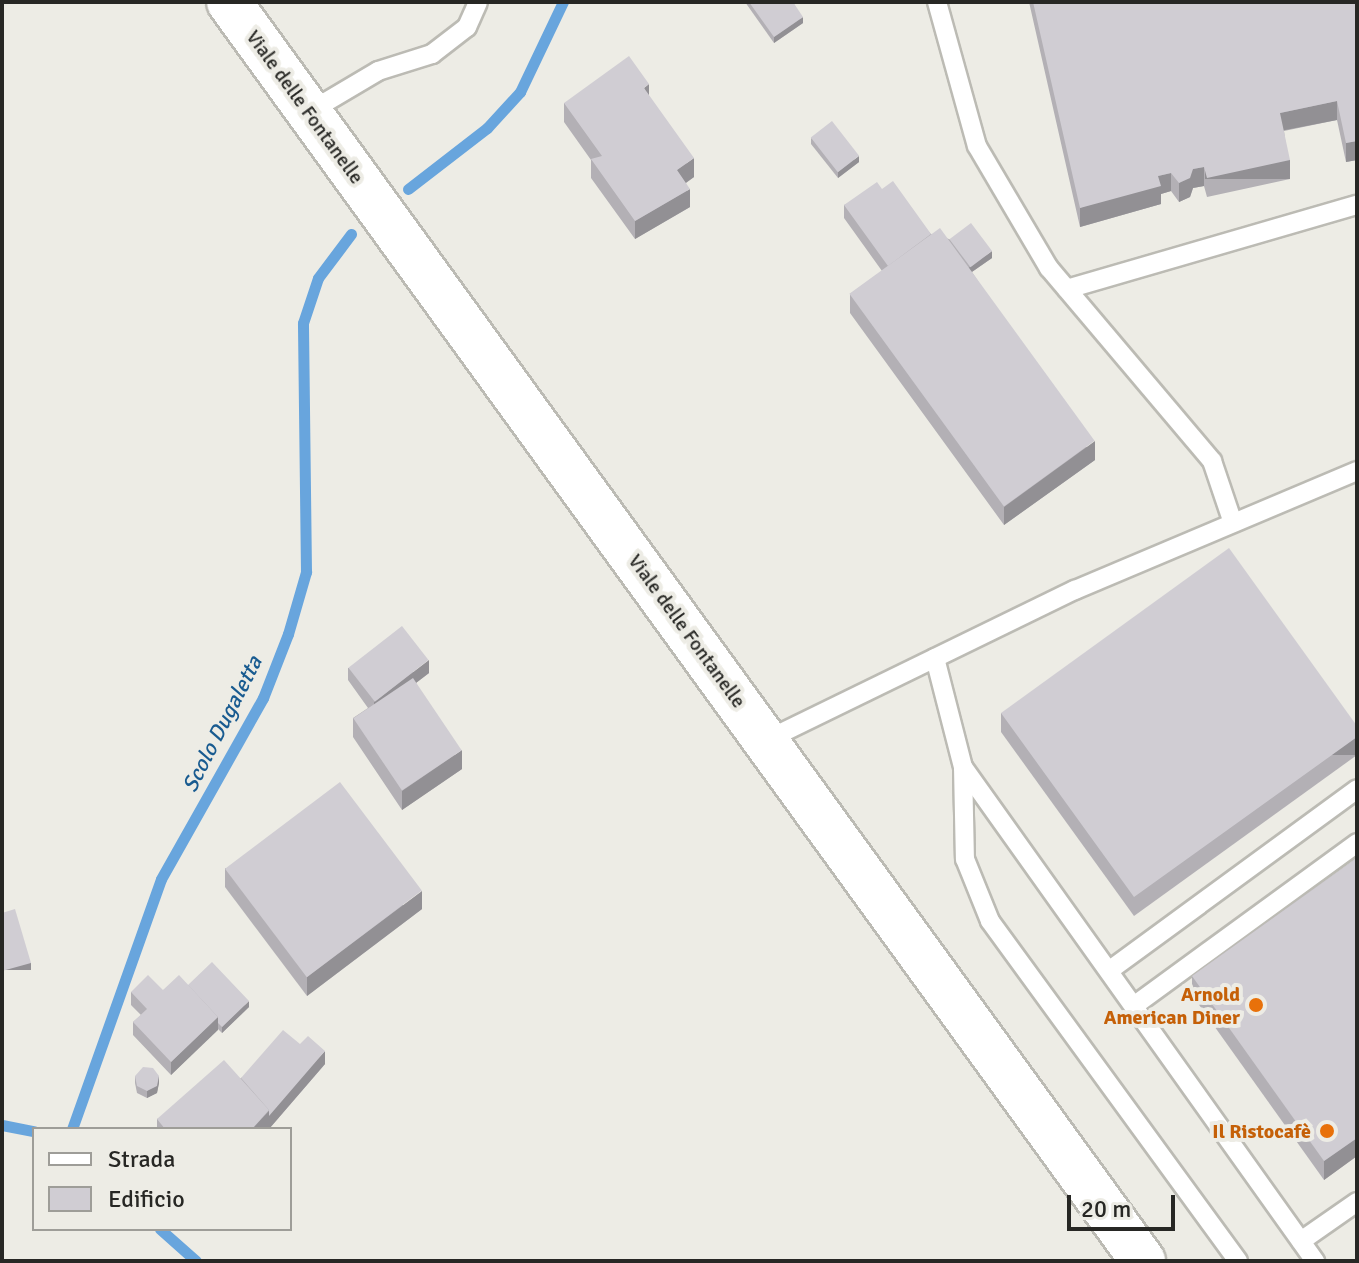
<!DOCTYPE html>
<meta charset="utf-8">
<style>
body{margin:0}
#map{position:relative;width:1359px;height:1263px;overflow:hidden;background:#edece5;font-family:Signika,sans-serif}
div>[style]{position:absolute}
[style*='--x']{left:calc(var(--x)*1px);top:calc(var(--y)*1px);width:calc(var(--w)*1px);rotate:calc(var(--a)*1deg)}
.stream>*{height:11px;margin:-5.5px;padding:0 5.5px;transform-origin:5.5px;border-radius:5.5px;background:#68a5dd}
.roads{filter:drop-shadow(2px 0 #bcbbb4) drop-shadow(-2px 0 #bcbbb4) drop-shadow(0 2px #bcbbb4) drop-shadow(0 -2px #bcbbb4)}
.lane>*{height:18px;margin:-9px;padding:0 9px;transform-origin:9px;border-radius:9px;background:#fff}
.secondary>*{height:44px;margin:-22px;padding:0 22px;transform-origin:22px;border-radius:22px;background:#fff}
.wall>*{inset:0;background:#b3b0b5}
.shaded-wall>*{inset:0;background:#929094;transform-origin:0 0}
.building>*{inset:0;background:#d0cdd3;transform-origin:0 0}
.dots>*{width:22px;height:22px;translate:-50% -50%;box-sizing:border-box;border:4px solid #edece5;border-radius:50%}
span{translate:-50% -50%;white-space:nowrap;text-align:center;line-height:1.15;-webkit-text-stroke:8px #edece5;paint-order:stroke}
.street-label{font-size:20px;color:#272724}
.food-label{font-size:20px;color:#c56008;font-weight:700}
.right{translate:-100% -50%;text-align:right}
.water-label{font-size:22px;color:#195b90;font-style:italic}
.frame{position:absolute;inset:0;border:4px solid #272724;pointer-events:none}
.legend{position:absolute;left:32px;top:1127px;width:260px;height:104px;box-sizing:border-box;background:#edece5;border:2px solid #9e9d98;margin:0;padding:10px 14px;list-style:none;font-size:24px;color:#272724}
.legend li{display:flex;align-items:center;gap:16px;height:40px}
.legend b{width:40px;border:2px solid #9e9d98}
.scale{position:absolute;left:1067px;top:1195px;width:108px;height:36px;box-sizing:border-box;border:4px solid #272724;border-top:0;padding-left:10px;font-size:24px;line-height:28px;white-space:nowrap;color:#272724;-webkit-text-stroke:6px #edece5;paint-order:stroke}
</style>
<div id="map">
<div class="stream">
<div style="--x:408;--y:189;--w:100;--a:-37.7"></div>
<div style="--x:487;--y:128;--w:49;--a:-47.5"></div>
<div style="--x:520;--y:92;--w:100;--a:-64.5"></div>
<div style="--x:2;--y:1125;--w:33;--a:11"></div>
<div style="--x:72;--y:1129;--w:265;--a:-70.4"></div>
<div style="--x:161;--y:879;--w:208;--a:-60.6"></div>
<div style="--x:263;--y:698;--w:69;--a:-68.7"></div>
<div style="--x:288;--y:634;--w:65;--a:-73.8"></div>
<div style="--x:306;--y:572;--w:249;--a:-90.7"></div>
<div style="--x:303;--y:323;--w:47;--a:-71.6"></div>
<div style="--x:318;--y:278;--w:55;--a:-53.1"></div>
<div style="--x:160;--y:1229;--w:48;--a:41.6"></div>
</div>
<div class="roads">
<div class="lane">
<div style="--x:937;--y:2;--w:149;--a:74.5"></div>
<div style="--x:977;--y:146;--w:142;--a:59.5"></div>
<div style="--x:1049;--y:268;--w:253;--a:49.8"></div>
<div style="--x:1212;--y:461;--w:65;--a:71.3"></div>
<div style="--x:309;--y:112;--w:80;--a:-30.7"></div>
<div style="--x:378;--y:71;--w:57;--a:-17.5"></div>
<div style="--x:432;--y:54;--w:44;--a:-37.6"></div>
<div style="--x:467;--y:27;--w:27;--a:-66"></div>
<div style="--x:1067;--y:289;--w:302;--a:-16.2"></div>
<div style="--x:935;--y:658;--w:113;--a:75.6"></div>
<div style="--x:963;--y:767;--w:92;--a:88.8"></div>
<div style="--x:965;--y:859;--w:67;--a:68"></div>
<div style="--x:990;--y:921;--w:421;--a:53.9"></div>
<div style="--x:767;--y:740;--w:343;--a:-26"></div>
<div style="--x:1075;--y:590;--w:306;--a:-22.9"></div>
<div style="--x:963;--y:767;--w:607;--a:54.53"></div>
<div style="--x:1110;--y:970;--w:306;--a:-36.2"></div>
<div style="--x:1135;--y:1005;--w:275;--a:-36.1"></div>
<div style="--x:1301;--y:1241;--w:68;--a:-34.9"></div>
</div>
<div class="secondary">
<div style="--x:229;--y:2;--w:1556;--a:54.02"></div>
</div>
</div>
<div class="wall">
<div style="clip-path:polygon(745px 2px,793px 2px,803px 23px,774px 43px)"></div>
<div style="clip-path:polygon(1029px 2px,1357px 2px,1357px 160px,1346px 162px,1337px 120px,1284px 131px,1290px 179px,1207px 197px,1204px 186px,1193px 188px,1190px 197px,1179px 202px,1171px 191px,1161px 194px,1161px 204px,1080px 227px)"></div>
<div style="clip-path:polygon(649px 96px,694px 177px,686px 183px,690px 207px,635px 239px,591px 178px,591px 160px,564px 122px,564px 103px)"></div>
<div style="clip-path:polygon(811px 138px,859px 162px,838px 178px,811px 144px)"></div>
<div style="clip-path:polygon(882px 189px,931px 234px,949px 239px,992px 258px,972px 272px,1095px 460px,1004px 525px,850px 313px,850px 294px,882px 271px,844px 218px,844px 205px)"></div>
<div style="clip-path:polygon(348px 668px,429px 673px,416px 683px,462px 769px,402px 810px,353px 737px,353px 718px,368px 708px,348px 680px)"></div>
<div style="clip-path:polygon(1001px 713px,1357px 726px,1357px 755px,1134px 916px,1001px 732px)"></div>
<div style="clip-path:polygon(1357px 858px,1357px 1156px,1324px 1180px,1192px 995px,1192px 976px)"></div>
<div style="clip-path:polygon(225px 868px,422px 909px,307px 996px,225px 887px)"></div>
<div style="clip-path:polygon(188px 985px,249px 1007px,222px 1033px,218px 1029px,171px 1075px,133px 1035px,133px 1022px,141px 1015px,131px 1005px,131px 992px,163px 990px)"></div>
<div style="clip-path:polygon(300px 1044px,325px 1064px,269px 1129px,157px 1129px,157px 1119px,241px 1078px)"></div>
<div style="clip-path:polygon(135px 1076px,159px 1083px,157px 1093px,147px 1098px,137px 1093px,135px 1083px)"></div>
</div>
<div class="shaded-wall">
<div style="clip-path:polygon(803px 17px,803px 23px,774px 43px,774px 37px)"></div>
<div style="clip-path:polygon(649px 84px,649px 102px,644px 88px)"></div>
<div style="clip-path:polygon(1337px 101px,1337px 120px,1280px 131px,1280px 113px)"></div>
<div style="clip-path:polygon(1357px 141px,1357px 160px,1346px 162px,1346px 143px)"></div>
<div style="clip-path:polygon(859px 156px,859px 162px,838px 178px,838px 172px)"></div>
<div style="clip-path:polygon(694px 158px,694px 177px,677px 189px,677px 170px)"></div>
<div style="left:1290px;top:160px;width:19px;height:85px;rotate:90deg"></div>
<div style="clip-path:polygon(1204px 167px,1204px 186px,1193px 188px,1190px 197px,1179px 202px,1179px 183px,1193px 169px)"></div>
<div style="clip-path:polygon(1171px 173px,1171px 191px,1161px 194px,1161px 204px,1080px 227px,1080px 208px,1158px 176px)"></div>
<div style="clip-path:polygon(690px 189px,690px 207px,635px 239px,635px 221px)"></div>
<div style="clip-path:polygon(992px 251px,992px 258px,963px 278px,963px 272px)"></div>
<div style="clip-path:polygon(1095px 441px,1095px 460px,1004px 525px,1004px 507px)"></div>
<div style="clip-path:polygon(429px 660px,429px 673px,374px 715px,374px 702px)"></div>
<div style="left:1357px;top:737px;width:18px;height:274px;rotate:90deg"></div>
<div style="clip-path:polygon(462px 750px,462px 769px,402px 810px,402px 791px)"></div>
<div style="clip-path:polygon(422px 891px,422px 909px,307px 996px,307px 977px)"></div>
<div style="left:31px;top:963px;width:7px;height:30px;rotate:90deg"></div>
<div style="clip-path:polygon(249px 1001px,249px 1007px,222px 1033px,222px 1027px)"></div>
<div style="clip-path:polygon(218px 1017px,218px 1030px,171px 1075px,171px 1062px)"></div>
<div style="clip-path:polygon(325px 1051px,325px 1064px,269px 1129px,252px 1129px)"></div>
<div style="clip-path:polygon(159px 1076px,159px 1083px,157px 1093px,147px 1098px,147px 1091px)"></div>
<div style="clip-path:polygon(1357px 1138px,1357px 1156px,1324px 1180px,1324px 1161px)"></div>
</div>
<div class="building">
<div style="clip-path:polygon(749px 2px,793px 2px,803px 17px,774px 37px)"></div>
<div style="clip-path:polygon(1033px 2px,1357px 2px,1357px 141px,1346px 143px,1337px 101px,1280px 113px,1290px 160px,1207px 178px,1204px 167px,1193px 169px,1190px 178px,1179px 183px,1171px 173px,1158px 176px,1161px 186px,1080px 208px)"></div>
<div style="clip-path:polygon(629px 56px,649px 84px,644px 88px,694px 158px,677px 170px,690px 189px,635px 221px,591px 159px,602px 156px,564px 103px)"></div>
<div style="left:832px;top:121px;width:44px;height:27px;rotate:52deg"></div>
<div style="clip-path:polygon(893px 181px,931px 234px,888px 266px,844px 205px,877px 182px,882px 189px)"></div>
<div style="left:971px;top:223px;width:35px;height:27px;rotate:53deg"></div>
<div style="left:940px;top:228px;width:263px;height:112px;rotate:54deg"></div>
<div style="clip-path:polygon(1229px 548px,1357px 726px,1357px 737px,1134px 897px,1001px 713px)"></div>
<div style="left:402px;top:626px;width:43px;height:68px;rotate:52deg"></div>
<div style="left:413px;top:678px;width:87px;height:72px;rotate:56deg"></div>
<div style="left:340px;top:782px;width:136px;height:144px;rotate:53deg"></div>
<div style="clip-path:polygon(1357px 858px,1357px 1138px,1324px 1161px,1192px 976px)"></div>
<div style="clip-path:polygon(15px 909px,31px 963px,2px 971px,2px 913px)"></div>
<div style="clip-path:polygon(212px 962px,249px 1001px,222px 1027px,218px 1023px,218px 1017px,188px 985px)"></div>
<div style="clip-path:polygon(148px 975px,163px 990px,179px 975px,218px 1017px,171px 1062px,133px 1022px,147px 1009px,131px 992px)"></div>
<div style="clip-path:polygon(283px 1030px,300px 1044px,308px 1036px,325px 1051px,269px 1116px,269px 1110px,241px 1078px)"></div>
<div style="clip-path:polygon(224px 1060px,269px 1110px,252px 1129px,165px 1129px,157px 1119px)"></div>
<div style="clip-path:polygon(143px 1067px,153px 1068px,159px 1076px,157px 1086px,147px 1091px,137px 1086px,135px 1076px)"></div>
</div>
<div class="dots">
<div style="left:1256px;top:1005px;background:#e8710a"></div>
<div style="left:1327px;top:1131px;background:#e8710a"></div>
</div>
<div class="street-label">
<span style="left:305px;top:107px;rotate:54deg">Viale delle Fontanelle</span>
<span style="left:687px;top:631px;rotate:54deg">Viale delle Fontanelle</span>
</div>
<div class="food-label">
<span class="right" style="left:1240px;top:1006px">Arnold<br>American Diner</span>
<span class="right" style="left:1311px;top:1131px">Il Ristocafè</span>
</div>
<div class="water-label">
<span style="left:222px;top:724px;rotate:-63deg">Scolo Dugaletta</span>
</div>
<div class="frame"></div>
<ul class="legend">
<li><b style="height:10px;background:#fff"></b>Strada</li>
<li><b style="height:22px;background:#d0cdd3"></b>Edificio</li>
</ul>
<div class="scale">20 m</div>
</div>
